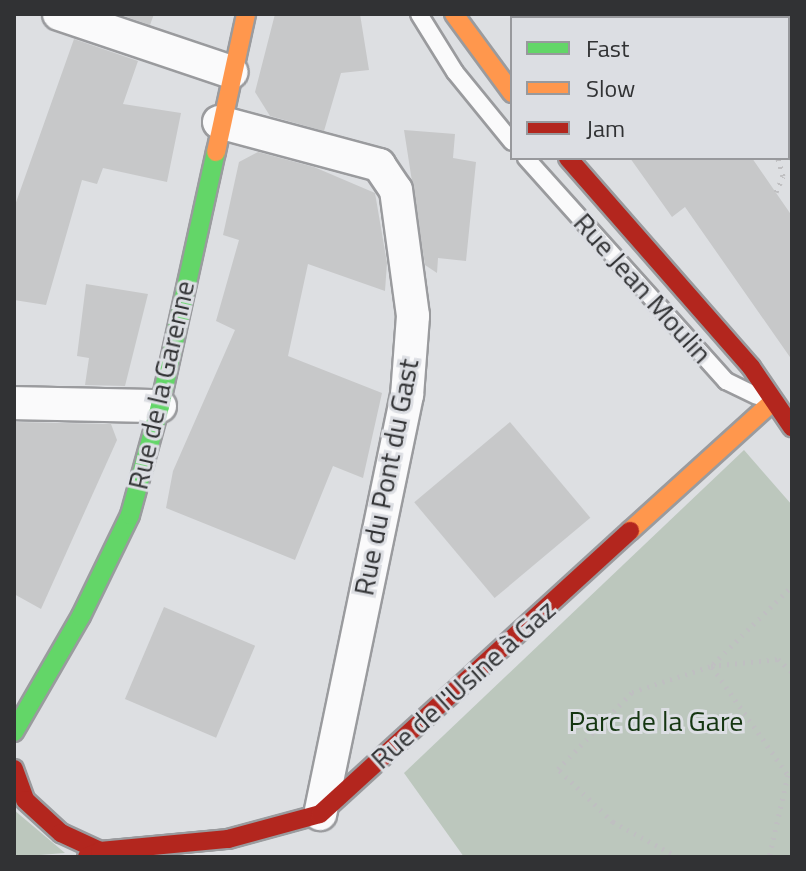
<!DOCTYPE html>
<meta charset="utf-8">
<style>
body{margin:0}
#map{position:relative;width:806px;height:871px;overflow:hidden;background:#dddfe2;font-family:"Titillium Web",sans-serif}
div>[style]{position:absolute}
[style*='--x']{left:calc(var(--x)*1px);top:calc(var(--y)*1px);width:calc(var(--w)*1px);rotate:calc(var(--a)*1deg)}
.green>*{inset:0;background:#bcc7bd;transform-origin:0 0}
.building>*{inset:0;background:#c7c8c9;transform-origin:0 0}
.path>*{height:5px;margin-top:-2.5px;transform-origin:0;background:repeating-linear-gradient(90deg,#bfbfc1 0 2px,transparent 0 8px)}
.roads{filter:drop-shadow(2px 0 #9a9b9e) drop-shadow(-2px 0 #9a9b9e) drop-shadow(0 2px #9a9b9e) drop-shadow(0 -2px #9a9b9e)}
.lane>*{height:16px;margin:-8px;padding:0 8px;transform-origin:8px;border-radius:8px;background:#fafafb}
.street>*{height:32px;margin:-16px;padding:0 16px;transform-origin:16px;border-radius:16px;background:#fafafb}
.fast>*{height:18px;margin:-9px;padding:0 9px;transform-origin:9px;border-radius:9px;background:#63d668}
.slow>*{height:18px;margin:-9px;padding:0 9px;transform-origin:9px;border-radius:9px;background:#ff974d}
.jam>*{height:18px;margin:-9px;padding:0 9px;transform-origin:9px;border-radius:9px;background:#b3261e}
span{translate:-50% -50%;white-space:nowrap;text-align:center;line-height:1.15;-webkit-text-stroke:6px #dcdee3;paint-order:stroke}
.street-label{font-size:28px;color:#313234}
.park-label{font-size:28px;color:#153611}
.frame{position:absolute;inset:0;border:16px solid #313234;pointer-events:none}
.legend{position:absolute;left:510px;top:16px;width:280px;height:144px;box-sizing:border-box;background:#dcdee3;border:2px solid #98999d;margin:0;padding:10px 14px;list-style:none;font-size:24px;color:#313234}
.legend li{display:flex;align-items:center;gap:16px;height:40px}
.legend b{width:40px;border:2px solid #98999d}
</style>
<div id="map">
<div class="green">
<div style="left:512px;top:14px;width:64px;height:4px"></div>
<div style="clip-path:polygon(680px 14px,787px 14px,792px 21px,792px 67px,788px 70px,788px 18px)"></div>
<div style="clip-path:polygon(792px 94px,792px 172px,788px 151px)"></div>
<div style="clip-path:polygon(744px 450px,792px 505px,792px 857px,464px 857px,404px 773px)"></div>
<div style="clip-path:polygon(14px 810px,65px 853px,14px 857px)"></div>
</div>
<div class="building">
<div style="clip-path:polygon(118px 14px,154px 14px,150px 25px)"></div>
<div style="clip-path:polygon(275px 14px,360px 14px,369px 70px,341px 73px,324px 131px,270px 116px,255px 92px)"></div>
<div style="clip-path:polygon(74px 39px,138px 61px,123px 104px,181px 113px,167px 182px,103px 168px,97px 184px,82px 180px,46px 305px,14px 300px,14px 208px)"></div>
<div style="clip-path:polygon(404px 130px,455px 134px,453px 158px,476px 162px,466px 261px,438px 258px,437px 273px,425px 265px)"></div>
<div style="clip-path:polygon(258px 152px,314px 167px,375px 193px,387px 263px,385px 291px,308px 264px,288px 356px,382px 393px,363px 478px,333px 466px,295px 560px,166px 508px,173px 471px,235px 330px,216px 321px,239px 240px,223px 235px,239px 162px)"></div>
<div style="clip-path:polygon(630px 158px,752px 158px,792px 216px,792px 360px,685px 207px,672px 217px)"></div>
<div style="clip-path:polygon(86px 284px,148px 294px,125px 386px,85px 385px,89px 358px,77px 356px)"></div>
<div style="clip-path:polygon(14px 422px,111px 424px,117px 440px,41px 609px,14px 594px)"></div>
<div style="left:510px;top:422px;width:125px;height:125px;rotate:50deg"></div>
<div style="left:164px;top:607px;width:99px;height:100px;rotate:23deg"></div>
</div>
<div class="path">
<div style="--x:668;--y:14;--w:5;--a:53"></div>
<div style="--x:788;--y:86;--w:5;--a:-37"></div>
<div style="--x:776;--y:192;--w:17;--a:-66"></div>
<div style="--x:783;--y:176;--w:19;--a:-106"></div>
<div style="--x:713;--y:664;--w:111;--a:-44.6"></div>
<div style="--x:712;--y:667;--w:132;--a:54.9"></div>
<div style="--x:788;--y:775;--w:84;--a:103"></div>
<div style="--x:678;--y:857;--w:74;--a:-151.7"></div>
<div style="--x:613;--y:822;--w:76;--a:-136.1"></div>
<div style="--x:558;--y:769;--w:107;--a:-46.1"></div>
<div style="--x:632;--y:692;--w:83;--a:-18.2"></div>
<div style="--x:711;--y:666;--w:67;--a:-6"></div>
<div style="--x:778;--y:659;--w:19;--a:43"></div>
</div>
<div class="roads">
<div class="lane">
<div style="--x:419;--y:14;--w:68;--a:58.2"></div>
<div style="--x:455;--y:72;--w:90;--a:50.8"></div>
<div style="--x:526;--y:158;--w:300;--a:48.1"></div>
<div style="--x:726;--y:381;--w:34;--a:26"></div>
</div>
<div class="street">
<div style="--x:59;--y:14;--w:182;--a:18.6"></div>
<div style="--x:219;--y:122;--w:166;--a:15"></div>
<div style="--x:379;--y:165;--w:30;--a:56"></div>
<div style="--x:396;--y:190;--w:127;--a:82.3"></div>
<div style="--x:413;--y:316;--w:79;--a:94.3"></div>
<div style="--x:407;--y:395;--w:428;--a:101.7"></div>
<div style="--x:14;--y:403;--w:146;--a:1.2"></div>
</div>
<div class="fast">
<div style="--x:14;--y:732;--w:134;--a:-60"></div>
<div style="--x:81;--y:616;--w:112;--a:-64.1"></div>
<div style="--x:130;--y:515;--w:113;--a:-74.6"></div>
<div style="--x:160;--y:406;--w:260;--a:-77.6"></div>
</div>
<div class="slow">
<div style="--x:454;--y:14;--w:98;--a:53.7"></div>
<div style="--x:216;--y:152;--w:141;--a:-77.7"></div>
<div style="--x:630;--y:531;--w:190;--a:-42.2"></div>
</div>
<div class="jam">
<div style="--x:568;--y:158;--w:278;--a:48.8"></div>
<div style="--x:751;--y:367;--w:73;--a:55.7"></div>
<div style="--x:14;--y:769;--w:33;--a:70"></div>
<div style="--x:25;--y:800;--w:49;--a:42.5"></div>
<div style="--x:61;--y:833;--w:43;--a:24.8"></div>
<div style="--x:87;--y:857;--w:14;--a:-25"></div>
<div style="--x:100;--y:851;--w:129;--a:-5.4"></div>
<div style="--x:228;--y:839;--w:95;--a:-15.2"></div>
<div style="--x:320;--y:814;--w:420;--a:-42.4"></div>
</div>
</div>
<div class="street-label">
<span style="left:643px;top:288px;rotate:48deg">Rue Jean Moulin</span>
<span style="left:161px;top:385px;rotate:-77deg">Rue de la Garenne</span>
<span style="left:386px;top:477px;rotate:-79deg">Rue du Pont du Gast</span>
<span style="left:463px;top:684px;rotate:-42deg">Rue de l'Usine à Gaz</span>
</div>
<div class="park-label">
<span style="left:656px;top:721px">Parc de la Gare</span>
</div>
<div class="frame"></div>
<ul class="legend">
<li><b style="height:10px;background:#63d668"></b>Fast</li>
<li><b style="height:10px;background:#ff974d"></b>Slow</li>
<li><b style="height:10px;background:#b3261e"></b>Jam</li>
</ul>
</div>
